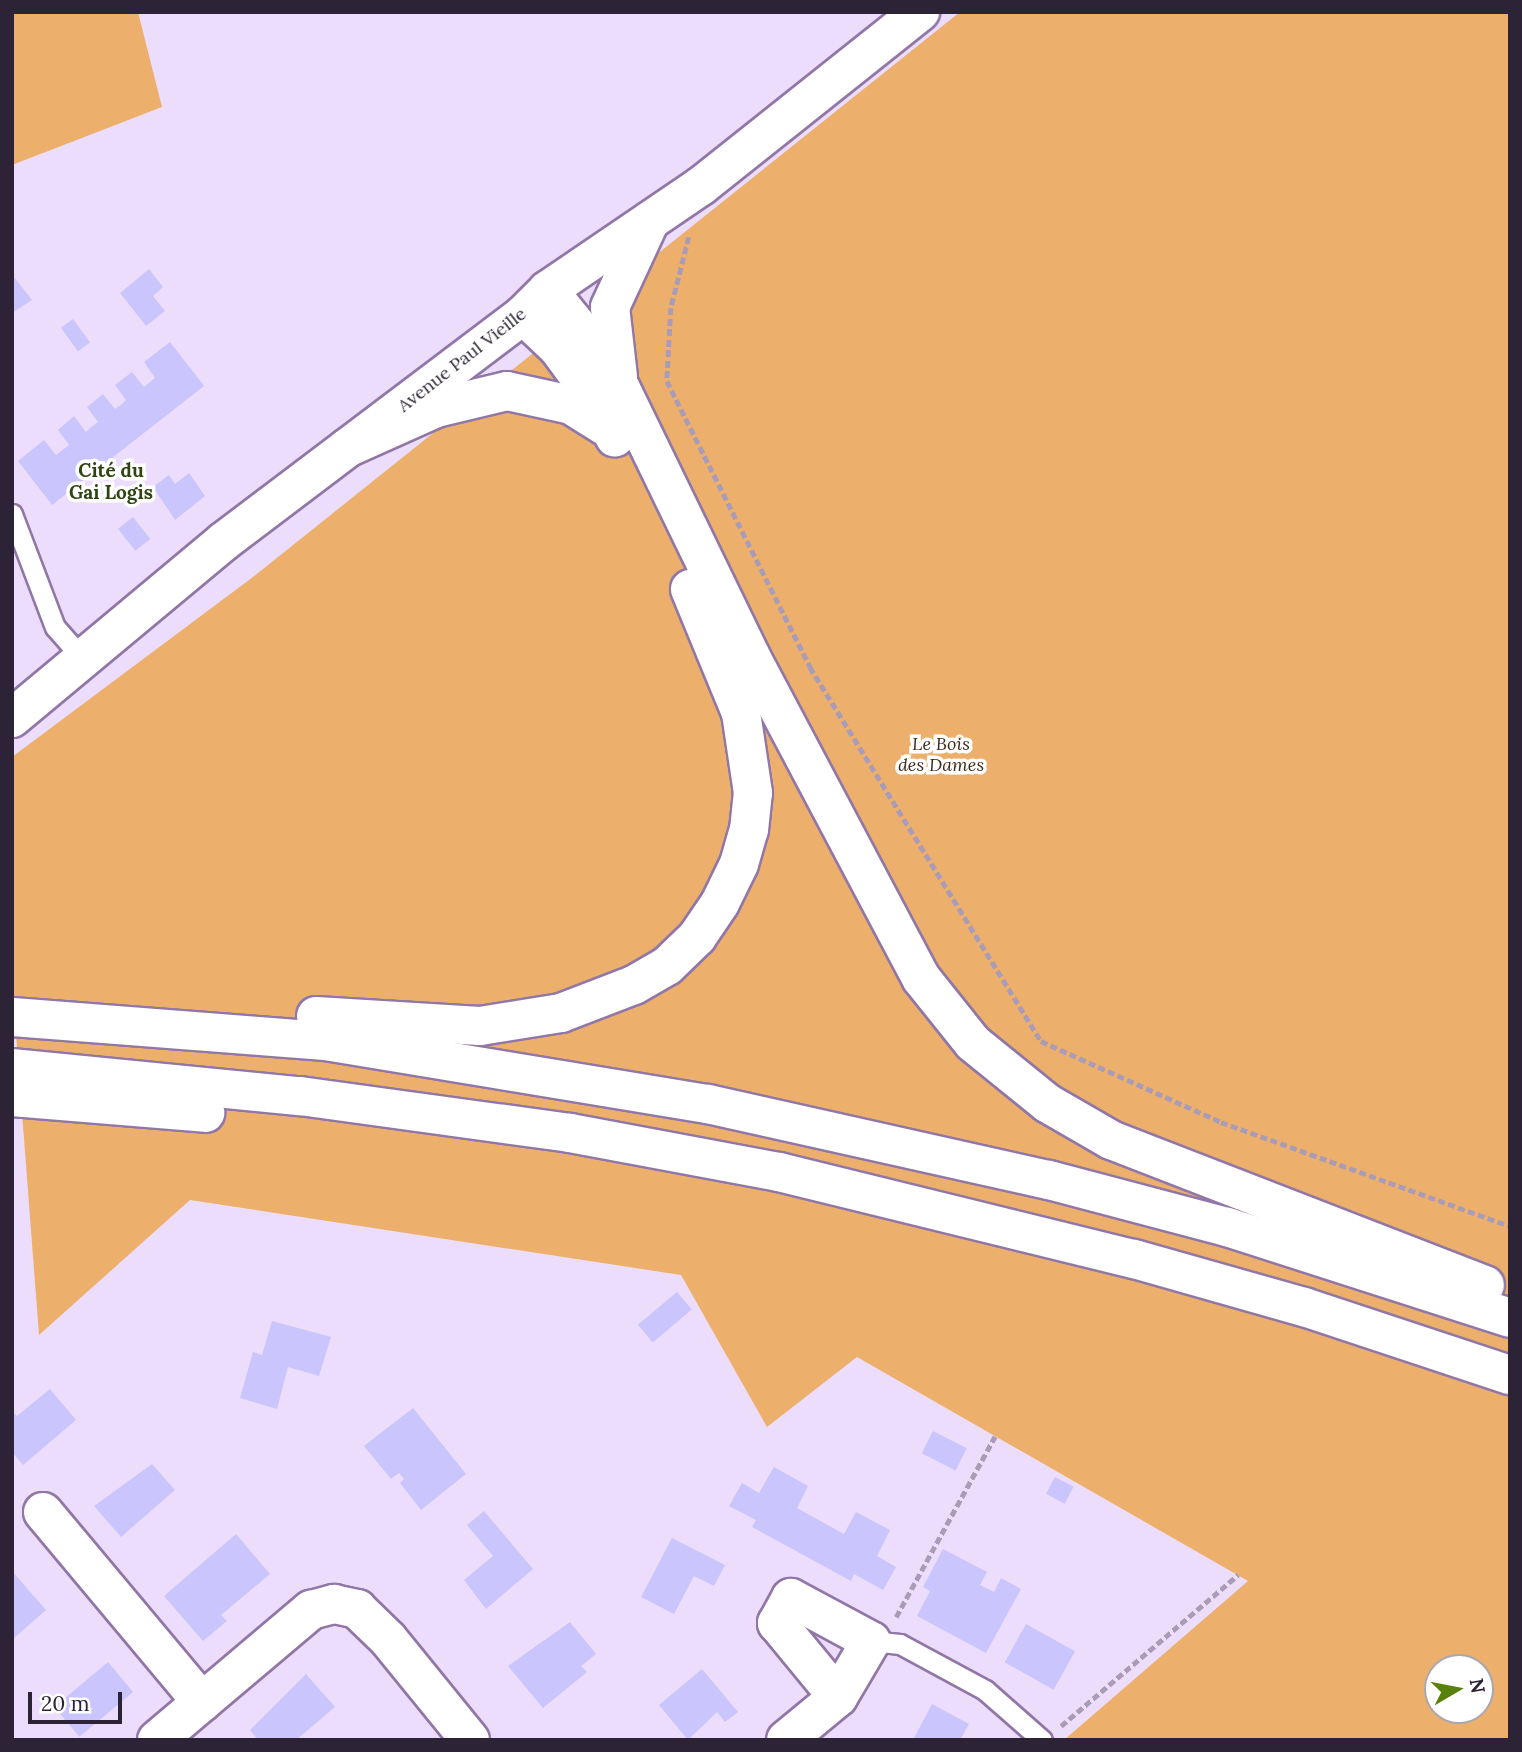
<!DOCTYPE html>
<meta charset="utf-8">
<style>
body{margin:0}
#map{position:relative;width:1522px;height:1752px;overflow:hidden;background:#edddfc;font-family:Lora,serif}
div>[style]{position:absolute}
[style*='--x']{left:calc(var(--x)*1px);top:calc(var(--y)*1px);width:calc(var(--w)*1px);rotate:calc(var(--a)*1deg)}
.green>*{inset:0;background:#ecb06c}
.building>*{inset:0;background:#cac5fc;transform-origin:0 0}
.path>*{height:4.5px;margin-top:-2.25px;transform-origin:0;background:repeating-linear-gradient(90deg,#aa9cb7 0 7px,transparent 0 10.5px)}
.roads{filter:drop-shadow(2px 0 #9177a7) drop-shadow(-2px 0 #9177a7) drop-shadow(0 2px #9177a7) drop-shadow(0 -2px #9177a7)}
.service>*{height:19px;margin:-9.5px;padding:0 9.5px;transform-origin:9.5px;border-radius:9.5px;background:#fff}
.minor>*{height:38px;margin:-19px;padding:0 19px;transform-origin:19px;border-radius:19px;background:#fff}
.tertiary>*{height:38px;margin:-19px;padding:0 19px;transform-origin:19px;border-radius:19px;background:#fff}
.trunk>*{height:38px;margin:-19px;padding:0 19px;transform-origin:19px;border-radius:19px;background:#fff}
span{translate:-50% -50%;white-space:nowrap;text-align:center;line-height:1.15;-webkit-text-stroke:7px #fff;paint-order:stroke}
.street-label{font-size:18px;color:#2d2336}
.park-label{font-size:18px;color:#3c2c19;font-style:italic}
.neighbourhood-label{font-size:19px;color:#2f4411;font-weight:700}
.frame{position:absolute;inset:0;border:14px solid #2d2336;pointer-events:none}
.north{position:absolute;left:1424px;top:1654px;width:70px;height:70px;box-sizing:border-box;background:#fff;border:2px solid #aba7af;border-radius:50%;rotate:80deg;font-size:19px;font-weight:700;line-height:28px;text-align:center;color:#2d2336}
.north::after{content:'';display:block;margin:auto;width:24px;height:32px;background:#58820b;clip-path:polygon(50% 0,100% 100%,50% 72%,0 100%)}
.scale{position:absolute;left:28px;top:1692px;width:94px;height:32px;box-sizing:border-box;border:4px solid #2d2336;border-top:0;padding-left:9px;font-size:21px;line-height:24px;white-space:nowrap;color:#2d2336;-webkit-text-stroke:5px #fff;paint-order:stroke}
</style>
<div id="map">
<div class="green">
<div style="clip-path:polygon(12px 12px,138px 12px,162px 107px,12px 165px)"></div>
<div style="clip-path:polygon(evenodd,960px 12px,1510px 12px,1510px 1740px,1064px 1740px,1248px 1581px,857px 1357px,767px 1427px,681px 1275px,190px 1200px,39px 1335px,12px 982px,12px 757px,253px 577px,960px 12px,1438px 1668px,1480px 1668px,1480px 1710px,1438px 1710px,1438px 1668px)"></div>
</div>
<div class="building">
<div style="clip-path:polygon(149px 269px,163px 287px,153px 296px,165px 311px,146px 326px,120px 293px)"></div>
<div style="clip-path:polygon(14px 277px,32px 300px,12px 313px,12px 278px)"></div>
<div style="left:73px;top:319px;width:29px;height:15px;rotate:54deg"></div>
<div style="clip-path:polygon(170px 342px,204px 386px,52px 505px,18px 461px,44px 440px,56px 455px,69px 445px,58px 430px,74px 416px,86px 432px,91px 427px,98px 422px,87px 407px,103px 394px,115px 409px,121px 405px,126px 400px,115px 385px,132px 372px,144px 387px,155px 378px,144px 362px)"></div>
<div style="clip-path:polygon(189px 473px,205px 496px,175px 520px,153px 487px,169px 475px,175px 484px)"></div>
<div style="left:133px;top:517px;width:28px;height:19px;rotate:52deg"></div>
<div style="left:677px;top:1292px;width:23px;height:51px;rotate:50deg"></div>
<div style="clip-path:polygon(272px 1321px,331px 1337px,319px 1376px,288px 1367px,277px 1409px,240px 1398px,253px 1352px,262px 1355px)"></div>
<div style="clip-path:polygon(50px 1389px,76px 1420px,23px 1465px,12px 1452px,12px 1411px,17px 1416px)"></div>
<div style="clip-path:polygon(413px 1408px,466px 1474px,421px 1510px,400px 1483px,404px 1479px,399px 1473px,391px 1479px,364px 1446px)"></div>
<div style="left:933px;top:1431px;width:38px;height:25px;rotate:27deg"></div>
<div style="clip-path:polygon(152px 1464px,175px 1490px,121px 1537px,94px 1506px)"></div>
<div style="clip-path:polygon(774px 1467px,808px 1486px,797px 1508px,844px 1534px,856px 1512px,890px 1530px,877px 1556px,896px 1567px,883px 1590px,854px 1574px,851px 1581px,752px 1527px,756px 1520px,729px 1506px,742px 1483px,759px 1493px)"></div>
<div style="left:1055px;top:1477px;width:21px;height:19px;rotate:28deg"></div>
<div style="clip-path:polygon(484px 1511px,533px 1569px,486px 1609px,464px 1580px,493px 1556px,467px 1525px)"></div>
<div style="clip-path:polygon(236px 1534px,270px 1574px,221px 1615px,227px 1621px,203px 1641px,164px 1596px)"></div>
<div style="clip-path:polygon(672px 1538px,725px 1565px,714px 1586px,694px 1576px,674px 1614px,641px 1597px)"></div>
<div style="clip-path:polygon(943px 1549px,987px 1572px,980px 1585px,994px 1592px,1001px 1578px,1021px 1589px,986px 1653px,917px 1616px,930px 1591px,923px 1587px)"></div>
<div style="clip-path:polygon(12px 1571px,46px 1610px,14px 1638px,12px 1636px)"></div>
<div style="clip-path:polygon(570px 1622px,596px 1654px,581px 1666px,587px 1672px,543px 1708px,508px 1666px)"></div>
<div style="left:1026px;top:1624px;width:56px;height:44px;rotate:29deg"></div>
<div style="left:108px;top:1662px;width:39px;height:70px;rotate:50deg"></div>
<div style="clip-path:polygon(702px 1669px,738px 1712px,725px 1722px,717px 1712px,688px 1740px,659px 1705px)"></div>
<div style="clip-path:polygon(306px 1674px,335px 1707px,296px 1740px,258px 1740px,250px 1730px)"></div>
<div style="clip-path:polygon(932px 1704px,969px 1724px,960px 1740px,913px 1740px)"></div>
</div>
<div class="path">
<div style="--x:689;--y:237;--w:73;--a:104.2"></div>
<div style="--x:671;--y:308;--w:73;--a:93.1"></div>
<div style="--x:667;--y:381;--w:320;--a:63.4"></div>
<div style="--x:810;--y:667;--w:440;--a:58.3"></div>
<div style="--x:1041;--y:1041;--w:197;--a:24.2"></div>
<div style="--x:1221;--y:1122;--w:307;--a:19.8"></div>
<div style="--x:896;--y:1617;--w:206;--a:-61.3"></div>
<div style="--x:1061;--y:1726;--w:233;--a:-40.5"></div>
</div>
<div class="roads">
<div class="service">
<div style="--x:12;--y:514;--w:121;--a:69.2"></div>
<div style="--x:55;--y:627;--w:43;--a:48.8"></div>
<div style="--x:871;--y:1641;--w:29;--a:6"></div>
<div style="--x:900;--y:1644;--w:97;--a:28.4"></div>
<div style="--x:985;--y:1690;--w:76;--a:41.3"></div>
</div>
<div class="minor">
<div style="--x:548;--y:290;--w:185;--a:-34.2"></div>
<div style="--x:701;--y:186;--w:280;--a:-38.5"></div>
<div style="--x:43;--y:1512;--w:248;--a:50.1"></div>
<div style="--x:157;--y:1740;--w:202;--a:-40.2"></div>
<div style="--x:311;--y:1610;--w:24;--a:-15"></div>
<div style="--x:334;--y:1604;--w:24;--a:12"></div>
<div style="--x:357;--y:1609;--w:43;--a:44.1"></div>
<div style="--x:388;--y:1639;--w:130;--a:50.9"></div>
<div style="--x:786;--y:1740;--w:67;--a:-39.6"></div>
<div style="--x:838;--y:1697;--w:65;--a:-59.5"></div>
<div style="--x:871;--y:1641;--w:91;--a:-151.7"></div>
<div style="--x:791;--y:1598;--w:29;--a:119"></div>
<div style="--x:777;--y:1623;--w:96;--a:50.5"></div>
</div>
<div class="tertiary">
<div style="--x:12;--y:718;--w:275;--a:-39.8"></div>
<div style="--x:223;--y:542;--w:376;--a:-37.1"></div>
<div style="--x:523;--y:315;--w:33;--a:-45"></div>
</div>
<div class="trunk">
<div style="--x:548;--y:290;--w:77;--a:50.8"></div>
<div style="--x:597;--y:350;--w:46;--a:58.4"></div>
<div style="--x:621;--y:389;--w:296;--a:64.1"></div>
<div style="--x:750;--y:655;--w:365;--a:62.1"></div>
<div style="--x:921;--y:978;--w:83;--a:51.3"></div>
<div style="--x:973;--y:1043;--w:95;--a:39"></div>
<div style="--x:1047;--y:1103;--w:74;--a:30"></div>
<div style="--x:1111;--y:1140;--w:401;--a:21.2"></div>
<div style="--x:523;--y:315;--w:48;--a:43.3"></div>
<div style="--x:558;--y:348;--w:64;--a:53.8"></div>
<div style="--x:596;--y:400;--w:42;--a:63.4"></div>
<div style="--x:618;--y:377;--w:70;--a:-96.5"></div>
<div style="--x:610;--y:307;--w:95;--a:-65.1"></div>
<div style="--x:347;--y:448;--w:98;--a:-24.2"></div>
<div style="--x:436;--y:408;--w:73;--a:-13.5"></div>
<div style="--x:507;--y:391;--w:66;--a:12.3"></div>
<div style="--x:571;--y:405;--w:47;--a:32"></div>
<div style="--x:316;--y:1016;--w:164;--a:3.5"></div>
<div style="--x:480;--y:1026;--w:82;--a:-9.1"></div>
<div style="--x:561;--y:1013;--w:78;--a:-21"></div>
<div style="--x:634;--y:985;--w:38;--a:-30"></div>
<div style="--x:667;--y:966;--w:42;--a:-44"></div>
<div style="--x:697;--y:937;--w:41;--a:-55.9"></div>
<div style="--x:720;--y:903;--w:43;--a:-64"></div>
<div style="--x:739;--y:864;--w:35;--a:-74"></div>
<div style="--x:749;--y:830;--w:37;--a:-84"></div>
<div style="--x:753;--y:793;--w:81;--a:-98.5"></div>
<div style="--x:741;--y:713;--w:134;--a:-112.4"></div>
<div style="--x:12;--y:1017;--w:315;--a:4.4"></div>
<div style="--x:326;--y:1041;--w:387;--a:9.4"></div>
<div style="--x:708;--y:1104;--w:349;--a:12.6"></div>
<div style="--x:1049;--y:1180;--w:184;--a:14.8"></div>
<div style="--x:1227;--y:1227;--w:297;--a:17.8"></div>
<div style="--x:12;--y:1068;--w:289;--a:5.6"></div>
<div style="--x:300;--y:1096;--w:273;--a:7.8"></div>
<div style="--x:570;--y:1133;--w:213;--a:10.6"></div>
<div style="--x:779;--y:1172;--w:366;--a:13.8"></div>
<div style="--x:1134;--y:1259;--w:177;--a:15.8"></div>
<div style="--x:1304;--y:1307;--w:217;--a:18.3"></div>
<div style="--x:12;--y:1097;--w:194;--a:4.7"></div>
</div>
</div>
<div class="street-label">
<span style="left:462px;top:360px;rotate:-38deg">Avenue Paul Vieille</span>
</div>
<div class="park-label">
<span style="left:941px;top:755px">Le Bois<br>des Dames</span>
</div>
<div class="neighbourhood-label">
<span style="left:111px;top:482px">Cité du<br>Gai Logis</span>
</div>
<div class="frame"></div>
<div class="north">N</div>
<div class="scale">20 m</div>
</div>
